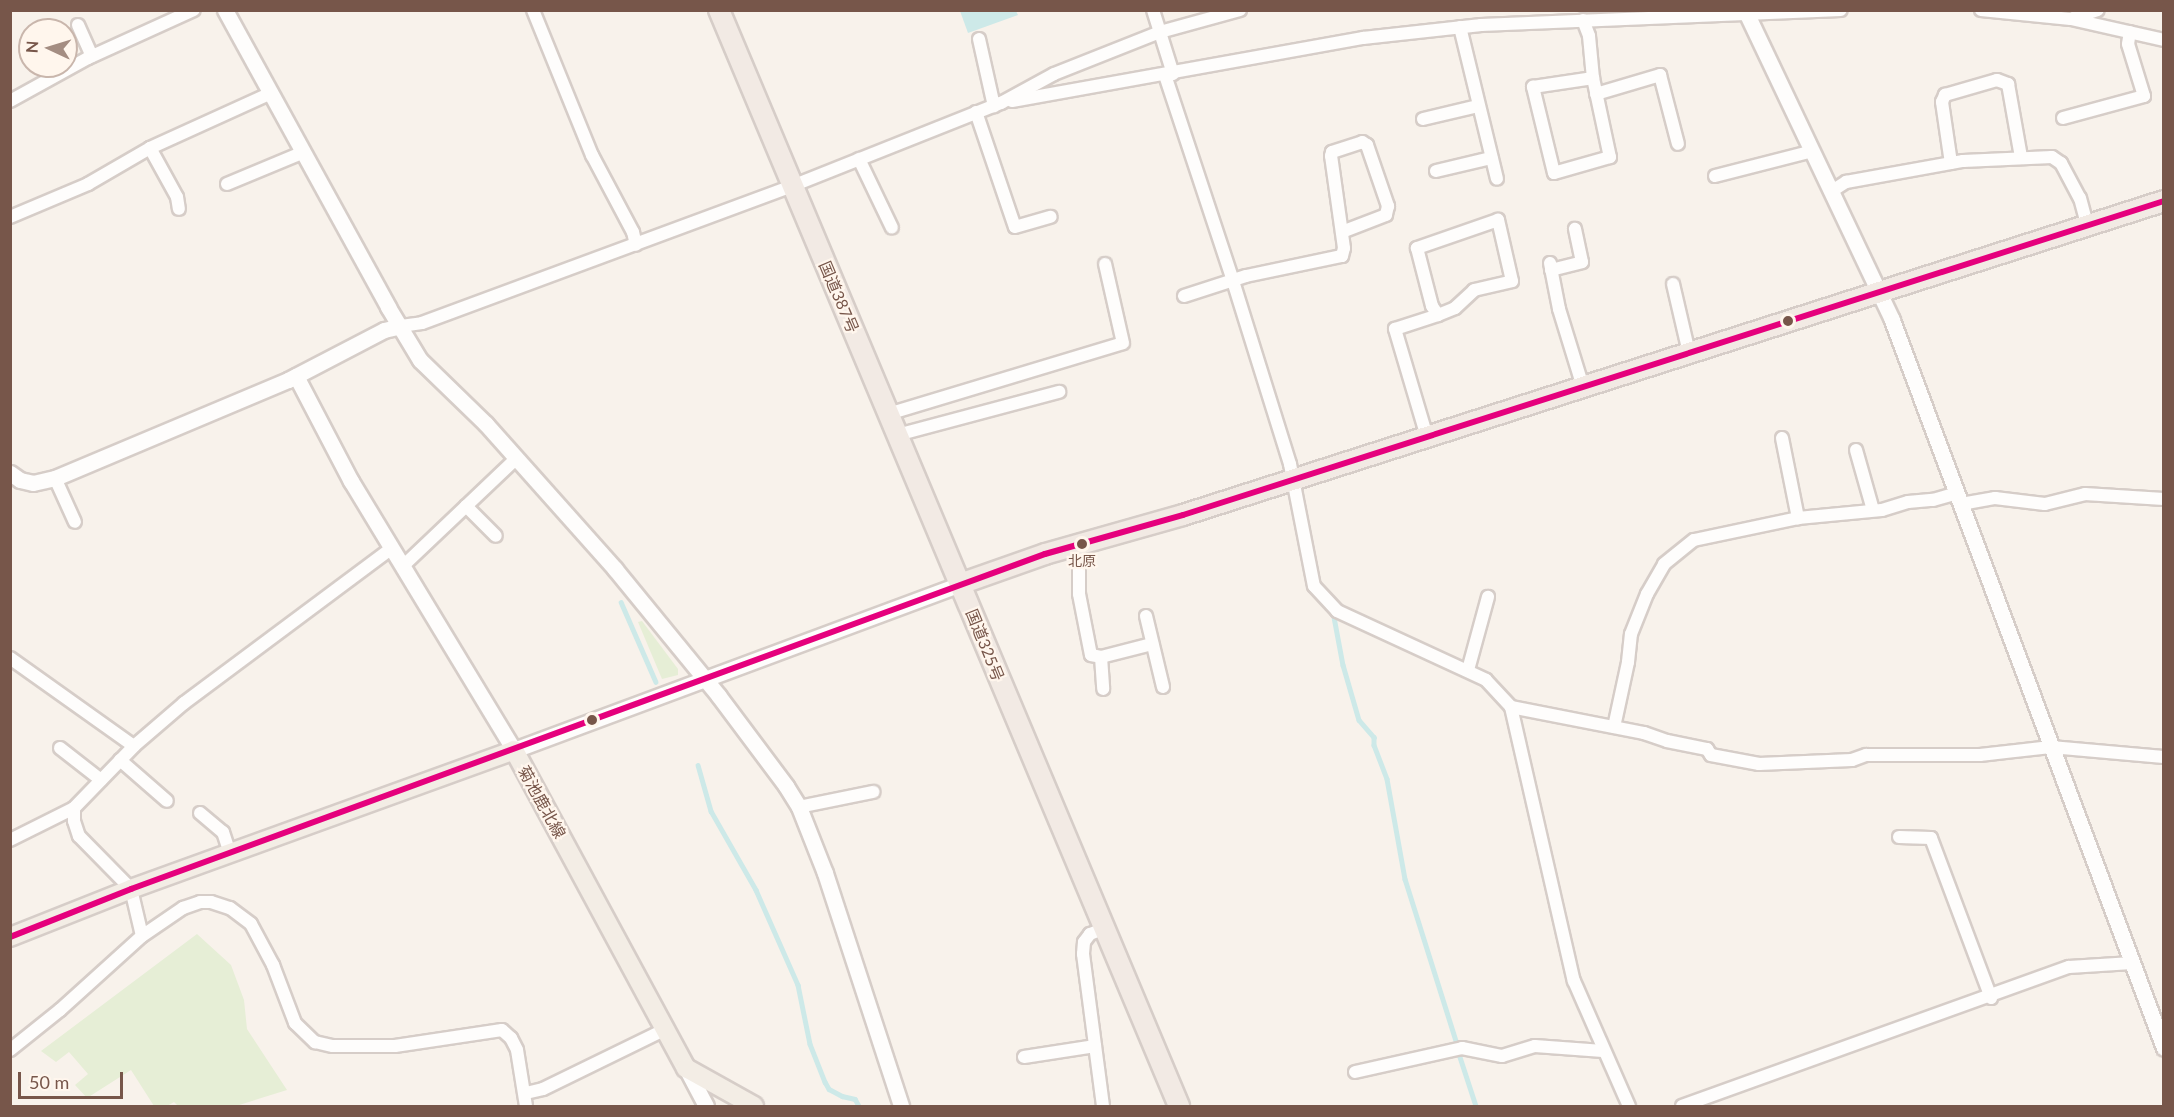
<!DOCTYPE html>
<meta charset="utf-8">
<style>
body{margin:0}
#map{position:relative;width:2174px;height:1117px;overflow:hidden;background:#f8f2eb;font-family:Lato,"Noto Sans JP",sans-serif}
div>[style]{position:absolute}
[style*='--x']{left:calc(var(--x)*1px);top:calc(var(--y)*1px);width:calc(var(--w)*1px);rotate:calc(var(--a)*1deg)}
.green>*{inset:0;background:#e6eed6}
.water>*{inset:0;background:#cde9e8}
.stream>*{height:4.5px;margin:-2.25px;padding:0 2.25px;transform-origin:2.25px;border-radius:2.25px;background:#cde9e8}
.roads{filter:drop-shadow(2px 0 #d6cdc8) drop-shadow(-2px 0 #d6cdc8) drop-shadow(0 2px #d6cdc8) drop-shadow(0 -2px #d6cdc8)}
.minor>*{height:12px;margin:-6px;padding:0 6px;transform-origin:6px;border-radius:6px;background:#fefdfc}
.tertiary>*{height:15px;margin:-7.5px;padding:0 7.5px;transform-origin:7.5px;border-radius:7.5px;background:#fefdfc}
.primary>*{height:18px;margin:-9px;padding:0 9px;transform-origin:9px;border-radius:9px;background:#f3ede5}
.trunk>*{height:20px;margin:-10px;padding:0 10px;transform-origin:10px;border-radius:10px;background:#f2eae4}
.bus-1>*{height:6px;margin:-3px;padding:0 3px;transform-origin:3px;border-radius:3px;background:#e5007d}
.dots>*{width:16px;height:16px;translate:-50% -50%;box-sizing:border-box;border:3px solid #fff6ed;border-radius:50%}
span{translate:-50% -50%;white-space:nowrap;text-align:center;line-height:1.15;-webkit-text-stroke:4.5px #fff6ed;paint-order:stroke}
.bus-label{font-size:14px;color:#77564a}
.street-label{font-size:16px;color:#77564a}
.frame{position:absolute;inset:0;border:12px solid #77564a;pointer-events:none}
.north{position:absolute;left:18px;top:18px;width:60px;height:60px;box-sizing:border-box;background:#fff6ed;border:2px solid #c9b6ac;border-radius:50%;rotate:274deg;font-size:16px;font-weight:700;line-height:24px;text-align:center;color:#77564a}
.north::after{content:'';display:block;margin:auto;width:21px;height:27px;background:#a48d82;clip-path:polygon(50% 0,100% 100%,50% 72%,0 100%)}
.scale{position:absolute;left:18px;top:1072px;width:105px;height:27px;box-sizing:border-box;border:3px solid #77564a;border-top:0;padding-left:8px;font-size:18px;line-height:21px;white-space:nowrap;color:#77564a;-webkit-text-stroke:4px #fff6ed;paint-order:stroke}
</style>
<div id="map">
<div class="green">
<div style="clip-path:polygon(642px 621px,678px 669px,678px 675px,662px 679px,638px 622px)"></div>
<div style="clip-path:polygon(197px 934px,231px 965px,244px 1000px,247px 1029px,287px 1090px,236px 1106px,178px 1106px,174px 1102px,167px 1106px,154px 1106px,131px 1070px,87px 1098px,75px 1085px,88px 1074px,69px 1052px,56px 1062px,41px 1051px)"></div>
</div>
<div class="water">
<div style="clip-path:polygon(960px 11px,1016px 11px,1018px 15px,968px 33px)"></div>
</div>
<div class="stream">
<div style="--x:621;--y:602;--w:87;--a:66.4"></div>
<div style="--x:1334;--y:617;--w:49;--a:79.4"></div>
<div style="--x:1343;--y:665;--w:57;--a:73.8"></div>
<div style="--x:1359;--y:720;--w:23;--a:49"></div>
<div style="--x:1374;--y:737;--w:8;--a:90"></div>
<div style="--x:1374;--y:745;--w:36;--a:69"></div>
<div style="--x:1387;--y:779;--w:102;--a:79.8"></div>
<div style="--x:1405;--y:879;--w:170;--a:72.5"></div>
<div style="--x:698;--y:765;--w:48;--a:74.2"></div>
<div style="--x:711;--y:811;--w:91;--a:60.3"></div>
<div style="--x:756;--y:890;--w:104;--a:66.1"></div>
<div style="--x:798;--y:985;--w:60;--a:78.5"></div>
<div style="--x:810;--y:1044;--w:41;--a:68.5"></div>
<div style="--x:825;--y:1082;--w:8;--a:60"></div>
<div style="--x:829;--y:1089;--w:15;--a:28"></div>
<div style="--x:842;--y:1096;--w:13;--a:13"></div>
<div style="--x:855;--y:1099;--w:8;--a:60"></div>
<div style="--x:1459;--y:1054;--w:55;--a:71.9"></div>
</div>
<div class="roads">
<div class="minor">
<div style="--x:533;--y:10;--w:157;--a:67.9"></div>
<div style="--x:592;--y:155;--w:87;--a:62"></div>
<div style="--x:633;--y:232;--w:13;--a:77"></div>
<div style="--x:1153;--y:10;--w:67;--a:72.6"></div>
<div style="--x:1981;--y:10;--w:90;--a:5.7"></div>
<div style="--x:2071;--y:19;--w:95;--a:12.7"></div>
<div style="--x:2073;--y:18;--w:26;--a:-18"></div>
<div style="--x:1583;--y:20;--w:17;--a:69"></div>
<div style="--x:1589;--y:36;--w:42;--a:84.6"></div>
<div style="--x:1593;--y:78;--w:81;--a:77.9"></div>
<div style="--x:1610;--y:157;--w:58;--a:164.1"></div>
<div style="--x:1554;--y:173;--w:89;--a:-103.7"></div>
<div style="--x:1533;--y:87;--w:61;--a:-8.5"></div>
<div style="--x:78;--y:25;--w:34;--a:66"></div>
<div style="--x:1460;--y:27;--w:156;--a:76.3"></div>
<div style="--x:979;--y:39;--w:69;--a:77.4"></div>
<div style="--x:1165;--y:75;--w:217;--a:71.7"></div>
<div style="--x:1233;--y:281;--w:192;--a:72.7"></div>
<div style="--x:1290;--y:464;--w:124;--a:78.9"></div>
<div style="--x:1314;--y:586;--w:34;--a:47"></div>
<div style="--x:1337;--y:611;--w:164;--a:24.8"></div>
<div style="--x:1486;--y:680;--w:37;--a:47"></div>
<div style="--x:1511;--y:707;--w:281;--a:77.1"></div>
<div style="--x:1574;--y:981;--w:137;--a:66.3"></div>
<div style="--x:1596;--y:94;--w:67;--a:-16.5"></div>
<div style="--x:1660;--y:75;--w:71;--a:75.4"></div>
<div style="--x:10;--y:101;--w:89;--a:-28.9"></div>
<div style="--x:88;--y:58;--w:116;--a:-24.4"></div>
<div style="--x:1012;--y:101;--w:357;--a:-10.2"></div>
<div style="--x:1363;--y:38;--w:119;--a:-6.3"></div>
<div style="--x:1481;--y:25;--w:360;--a:-2.4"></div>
<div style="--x:976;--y:112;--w:121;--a:71.3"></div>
<div style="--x:1015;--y:227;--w:37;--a:-16"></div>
<div style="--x:2063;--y:118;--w:84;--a:-15.2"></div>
<div style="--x:2144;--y:96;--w:54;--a:-107.1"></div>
<div style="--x:2128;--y:44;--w:12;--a:-81"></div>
<div style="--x:1423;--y:119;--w:57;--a:-13.3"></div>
<div style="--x:150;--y:148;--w:56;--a:61.1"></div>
<div style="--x:177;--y:197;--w:12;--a:81"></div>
<div style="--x:859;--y:159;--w:76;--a:64.4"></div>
<div style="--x:1951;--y:163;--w:62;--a:-98.4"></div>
<div style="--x:1942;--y:102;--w:8;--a:-67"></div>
<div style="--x:1945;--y:95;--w:54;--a:-16.1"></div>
<div style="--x:1997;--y:80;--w:12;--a:20"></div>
<div style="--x:2008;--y:84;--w:74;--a:79.9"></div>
<div style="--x:1436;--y:171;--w:57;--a:-13.3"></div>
<div style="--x:1715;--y:176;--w:101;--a:-14.3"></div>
<div style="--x:227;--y:184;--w:83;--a:-22.6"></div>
<div style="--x:1832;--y:191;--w:17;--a:-33"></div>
<div style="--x:1846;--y:182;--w:119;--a:-10.2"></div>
<div style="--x:1963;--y:161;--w:89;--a:-2.6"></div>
<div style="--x:2052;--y:157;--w:11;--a:34"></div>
<div style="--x:2061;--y:163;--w:40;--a:62"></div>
<div style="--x:2080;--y:198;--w:28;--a:75"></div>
<div style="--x:10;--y:217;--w:85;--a:-22.9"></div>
<div style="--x:88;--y:184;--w:72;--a:-30.1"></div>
<div style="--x:150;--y:148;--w:133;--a:-24.4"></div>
<div style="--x:1550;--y:263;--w:47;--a:78.9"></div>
<div style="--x:1559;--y:309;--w:82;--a:72.9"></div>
<div style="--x:1551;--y:270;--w:32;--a:-14"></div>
<div style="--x:1582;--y:262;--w:34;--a:-102"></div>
<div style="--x:1673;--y:284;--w:71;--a:76.9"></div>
<div style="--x:1184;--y:296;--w:65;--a:-17.9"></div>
<div style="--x:1246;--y:276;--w:98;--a:-11.8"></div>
<div style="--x:1342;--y:256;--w:8;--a:-76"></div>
<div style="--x:1344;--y:248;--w:93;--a:-98"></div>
<div style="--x:1331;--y:156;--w:4;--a:-76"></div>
<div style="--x:1332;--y:152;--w:32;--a:-18"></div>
<div style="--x:1362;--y:142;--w:6;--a:31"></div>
<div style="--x:1367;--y:145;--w:65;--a:71"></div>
<div style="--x:1388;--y:206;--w:9;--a:103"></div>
<div style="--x:1386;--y:215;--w:47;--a:158.9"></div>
<div style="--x:401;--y:326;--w:21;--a:-8"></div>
<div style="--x:422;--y:323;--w:395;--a:-20.3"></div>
<div style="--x:792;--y:186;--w:225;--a:-21.7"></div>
<div style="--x:1001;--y:103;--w:60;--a:-28.7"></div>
<div style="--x:1054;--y:74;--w:114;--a:-21.6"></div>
<div style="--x:1160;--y:32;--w:83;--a:-15.4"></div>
<div style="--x:888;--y:414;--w:245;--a:-16.8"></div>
<div style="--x:1123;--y:343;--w:81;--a:-102.8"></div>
<div style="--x:897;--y:435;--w:168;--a:-14.9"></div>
<div style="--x:1427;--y:437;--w:113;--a:-106.5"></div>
<div style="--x:1395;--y:329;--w:45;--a:-18"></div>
<div style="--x:1438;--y:315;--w:18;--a:-22"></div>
<div style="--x:1455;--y:308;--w:26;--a:-43"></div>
<div style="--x:1474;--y:290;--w:39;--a:-13"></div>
<div style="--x:1512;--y:281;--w:63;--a:-102.9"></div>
<div style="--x:1498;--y:220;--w:86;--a:160.9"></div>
<div style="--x:1417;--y:248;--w:60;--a:75.5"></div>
<div style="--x:1432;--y:306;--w:11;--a:56"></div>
<div style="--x:1782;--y:438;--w:82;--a:78.7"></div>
<div style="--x:1856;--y:450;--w:62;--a:74.2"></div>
<div style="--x:55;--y:478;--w:48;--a:65.6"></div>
<div style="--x:1961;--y:504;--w:35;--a:-10"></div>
<div style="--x:1995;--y:498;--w:50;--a:6.8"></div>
<div style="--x:2045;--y:504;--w:41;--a:-14"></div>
<div style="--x:2085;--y:494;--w:79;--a:3.6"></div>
<div style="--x:466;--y:506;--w:42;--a:45"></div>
<div style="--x:1079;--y:546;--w:48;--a:90"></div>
<div style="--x:1079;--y:594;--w:62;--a:78.9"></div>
<div style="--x:1091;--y:655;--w:10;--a:11"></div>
<div style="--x:1101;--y:657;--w:53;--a:-14.3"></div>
<div style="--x:403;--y:566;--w:157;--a:-43.5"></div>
<div style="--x:1146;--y:616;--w:73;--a:76.5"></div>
<div style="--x:1101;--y:657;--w:32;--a:86"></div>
<div style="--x:10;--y:658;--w:152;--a:35.4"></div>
<div style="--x:1468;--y:670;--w:76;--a:-74.7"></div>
<div style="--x:1511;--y:707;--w:136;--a:11.1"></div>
<div style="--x:1644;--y:733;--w:24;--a:19"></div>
<div style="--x:1667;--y:741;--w:41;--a:11.3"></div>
<div style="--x:1707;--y:749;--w:7;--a:56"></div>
<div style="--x:1711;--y:755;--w:49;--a:10.6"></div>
<div style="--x:1759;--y:764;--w:93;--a:-2.5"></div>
<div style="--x:1852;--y:760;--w:15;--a:-20"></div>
<div style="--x:1866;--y:755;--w:114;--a:0"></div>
<div style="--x:1980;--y:755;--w:71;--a:-6.4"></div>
<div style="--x:2051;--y:747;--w:113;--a:5.1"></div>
<div style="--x:1614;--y:727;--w:66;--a:-77.8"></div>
<div style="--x:1628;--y:662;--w:28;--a:-84"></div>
<div style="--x:1631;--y:634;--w:43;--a:-68.2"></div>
<div style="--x:1647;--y:594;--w:34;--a:-60"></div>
<div style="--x:1664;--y:564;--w:38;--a:-39"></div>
<div style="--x:1694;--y:540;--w:106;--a:-11.9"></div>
<div style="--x:1798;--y:518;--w:84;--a:-5.4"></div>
<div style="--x:1882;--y:510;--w:27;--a:-17"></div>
<div style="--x:1908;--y:502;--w:25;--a:-5"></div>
<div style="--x:1933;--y:500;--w:25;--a:-16"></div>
<div style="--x:60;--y:748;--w:52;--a:38"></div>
<div style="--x:120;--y:760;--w:62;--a:41.1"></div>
<div style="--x:799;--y:807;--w:76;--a:-11.5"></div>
<div style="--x:74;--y:808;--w:13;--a:90"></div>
<div style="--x:74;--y:821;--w:16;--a:72"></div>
<div style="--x:79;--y:836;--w:74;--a:45.5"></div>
<div style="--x:131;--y:889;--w:48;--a:76.8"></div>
<div style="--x:200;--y:813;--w:30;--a:40"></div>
<div style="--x:223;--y:832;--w:22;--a:72"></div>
<div style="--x:1899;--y:837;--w:32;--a:2"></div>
<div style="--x:1931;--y:838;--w:171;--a:69.4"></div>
<div style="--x:10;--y:840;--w:72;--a:-26.6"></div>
<div style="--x:74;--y:808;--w:86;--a:-45.9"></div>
<div style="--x:134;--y:746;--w:66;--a:-40.7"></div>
<div style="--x:184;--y:703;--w:259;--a:-36.7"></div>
<div style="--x:1103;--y:929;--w:14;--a:159"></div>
<div style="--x:1090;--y:934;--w:10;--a:127"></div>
<div style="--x:1084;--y:942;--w:12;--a:95"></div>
<div style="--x:1083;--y:954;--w:153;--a:82.5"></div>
<div style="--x:10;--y:1050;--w:64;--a:-38.7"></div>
<div style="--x:60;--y:1010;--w:110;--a:-42.1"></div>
<div style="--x:142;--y:936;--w:50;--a:-34.3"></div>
<div style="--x:183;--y:908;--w:18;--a:-19"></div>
<div style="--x:200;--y:902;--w:11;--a:0"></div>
<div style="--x:211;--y:902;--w:20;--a:18"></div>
<div style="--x:230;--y:908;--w:26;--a:37"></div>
<div style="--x:251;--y:924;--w:47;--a:61.8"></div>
<div style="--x:273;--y:965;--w:62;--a:69.2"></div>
<div style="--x:295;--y:1023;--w:28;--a:44"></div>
<div style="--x:315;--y:1042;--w:18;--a:13"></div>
<div style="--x:333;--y:1046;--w:62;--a:0"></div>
<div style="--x:395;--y:1046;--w:108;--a:-8.5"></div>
<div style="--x:502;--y:1030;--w:12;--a:42"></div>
<div style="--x:511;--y:1038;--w:13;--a:63"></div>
<div style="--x:517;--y:1050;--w:57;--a:80.9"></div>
<div style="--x:1024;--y:1057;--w:72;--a:-8.8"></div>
<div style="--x:1355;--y:1072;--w:110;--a:-12.6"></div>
<div style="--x:1462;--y:1048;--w:41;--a:11.3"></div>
<div style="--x:1502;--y:1056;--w:34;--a:-17"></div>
<div style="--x:1535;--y:1046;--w:68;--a:4.2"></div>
<div style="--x:526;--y:1093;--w:17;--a:-13"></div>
<div style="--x:543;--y:1089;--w:137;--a:-26"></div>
<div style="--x:1682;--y:1106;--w:411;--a:-19.8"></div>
<div style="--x:2069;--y:967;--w:63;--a:-3.6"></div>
</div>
<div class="tertiary">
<div style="--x:225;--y:10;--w:339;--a:61.2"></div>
<div style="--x:388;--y:307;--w:62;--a:58.9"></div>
<div style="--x:420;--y:360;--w:92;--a:44.1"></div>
<div style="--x:486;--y:424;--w:194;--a:48.3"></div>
<div style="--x:615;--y:569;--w:163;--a:50.7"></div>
<div style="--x:718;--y:695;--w:114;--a:53.2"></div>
<div style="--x:786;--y:786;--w:25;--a:58"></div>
<div style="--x:799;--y:807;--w:71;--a:68.5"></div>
<div style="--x:825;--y:873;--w:245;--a:71.9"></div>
<div style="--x:1745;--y:10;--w:343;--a:64.6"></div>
<div style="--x:1892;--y:320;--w:777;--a:69.51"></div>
<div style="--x:296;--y:376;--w:119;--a:62.4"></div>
<div style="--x:351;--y:481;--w:315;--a:58.8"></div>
<div style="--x:514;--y:750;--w:476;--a:-20.4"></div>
<div style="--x:10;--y:473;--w:12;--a:35"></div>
<div style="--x:20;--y:480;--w:13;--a:13"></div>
<div style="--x:33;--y:483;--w:23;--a:-13"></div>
<div style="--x:55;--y:478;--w:253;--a:-22.8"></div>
<div style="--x:288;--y:380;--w:108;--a:-27.5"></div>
<div style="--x:384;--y:330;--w:17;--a:-13"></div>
<div style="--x:686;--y:1068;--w:43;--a:62.2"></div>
</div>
<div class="primary">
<div style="--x:10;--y:937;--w:130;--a:-21.6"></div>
<div style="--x:131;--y:889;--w:407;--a:-19.9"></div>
<div style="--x:514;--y:750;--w:362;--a:61.6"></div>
<div style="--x:686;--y:1068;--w:78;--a:29.2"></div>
</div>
<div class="trunk">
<div style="--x:719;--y:10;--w:1189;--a:67.23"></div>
<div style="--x:960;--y:584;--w:90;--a:-19.4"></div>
<div style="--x:1045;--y:554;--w:143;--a:-15.8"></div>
<div style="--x:1183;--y:515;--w:1030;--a:-17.75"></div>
</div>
</div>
<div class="bus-1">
<div style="--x:10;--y:937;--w:130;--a:-21.6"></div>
<div style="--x:131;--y:889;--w:973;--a:-20.13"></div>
<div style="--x:1045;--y:554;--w:143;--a:-15.8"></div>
<div style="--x:1183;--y:515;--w:1030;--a:-17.75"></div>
</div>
<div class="dots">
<div style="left:1788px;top:321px;background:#77564a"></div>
<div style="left:1082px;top:544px;background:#77564a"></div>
<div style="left:592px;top:720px;background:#77564a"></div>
</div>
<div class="bus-label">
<span style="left:1082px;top:561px">北原</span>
</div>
<div class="street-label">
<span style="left:839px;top:297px;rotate:67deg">国道387号</span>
<span style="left:985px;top:645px;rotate:68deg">国道325号</span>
<span style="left:542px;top:802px;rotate:61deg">菊池鹿北線</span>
</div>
<div class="frame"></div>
<div class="north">N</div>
<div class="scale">50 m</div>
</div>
